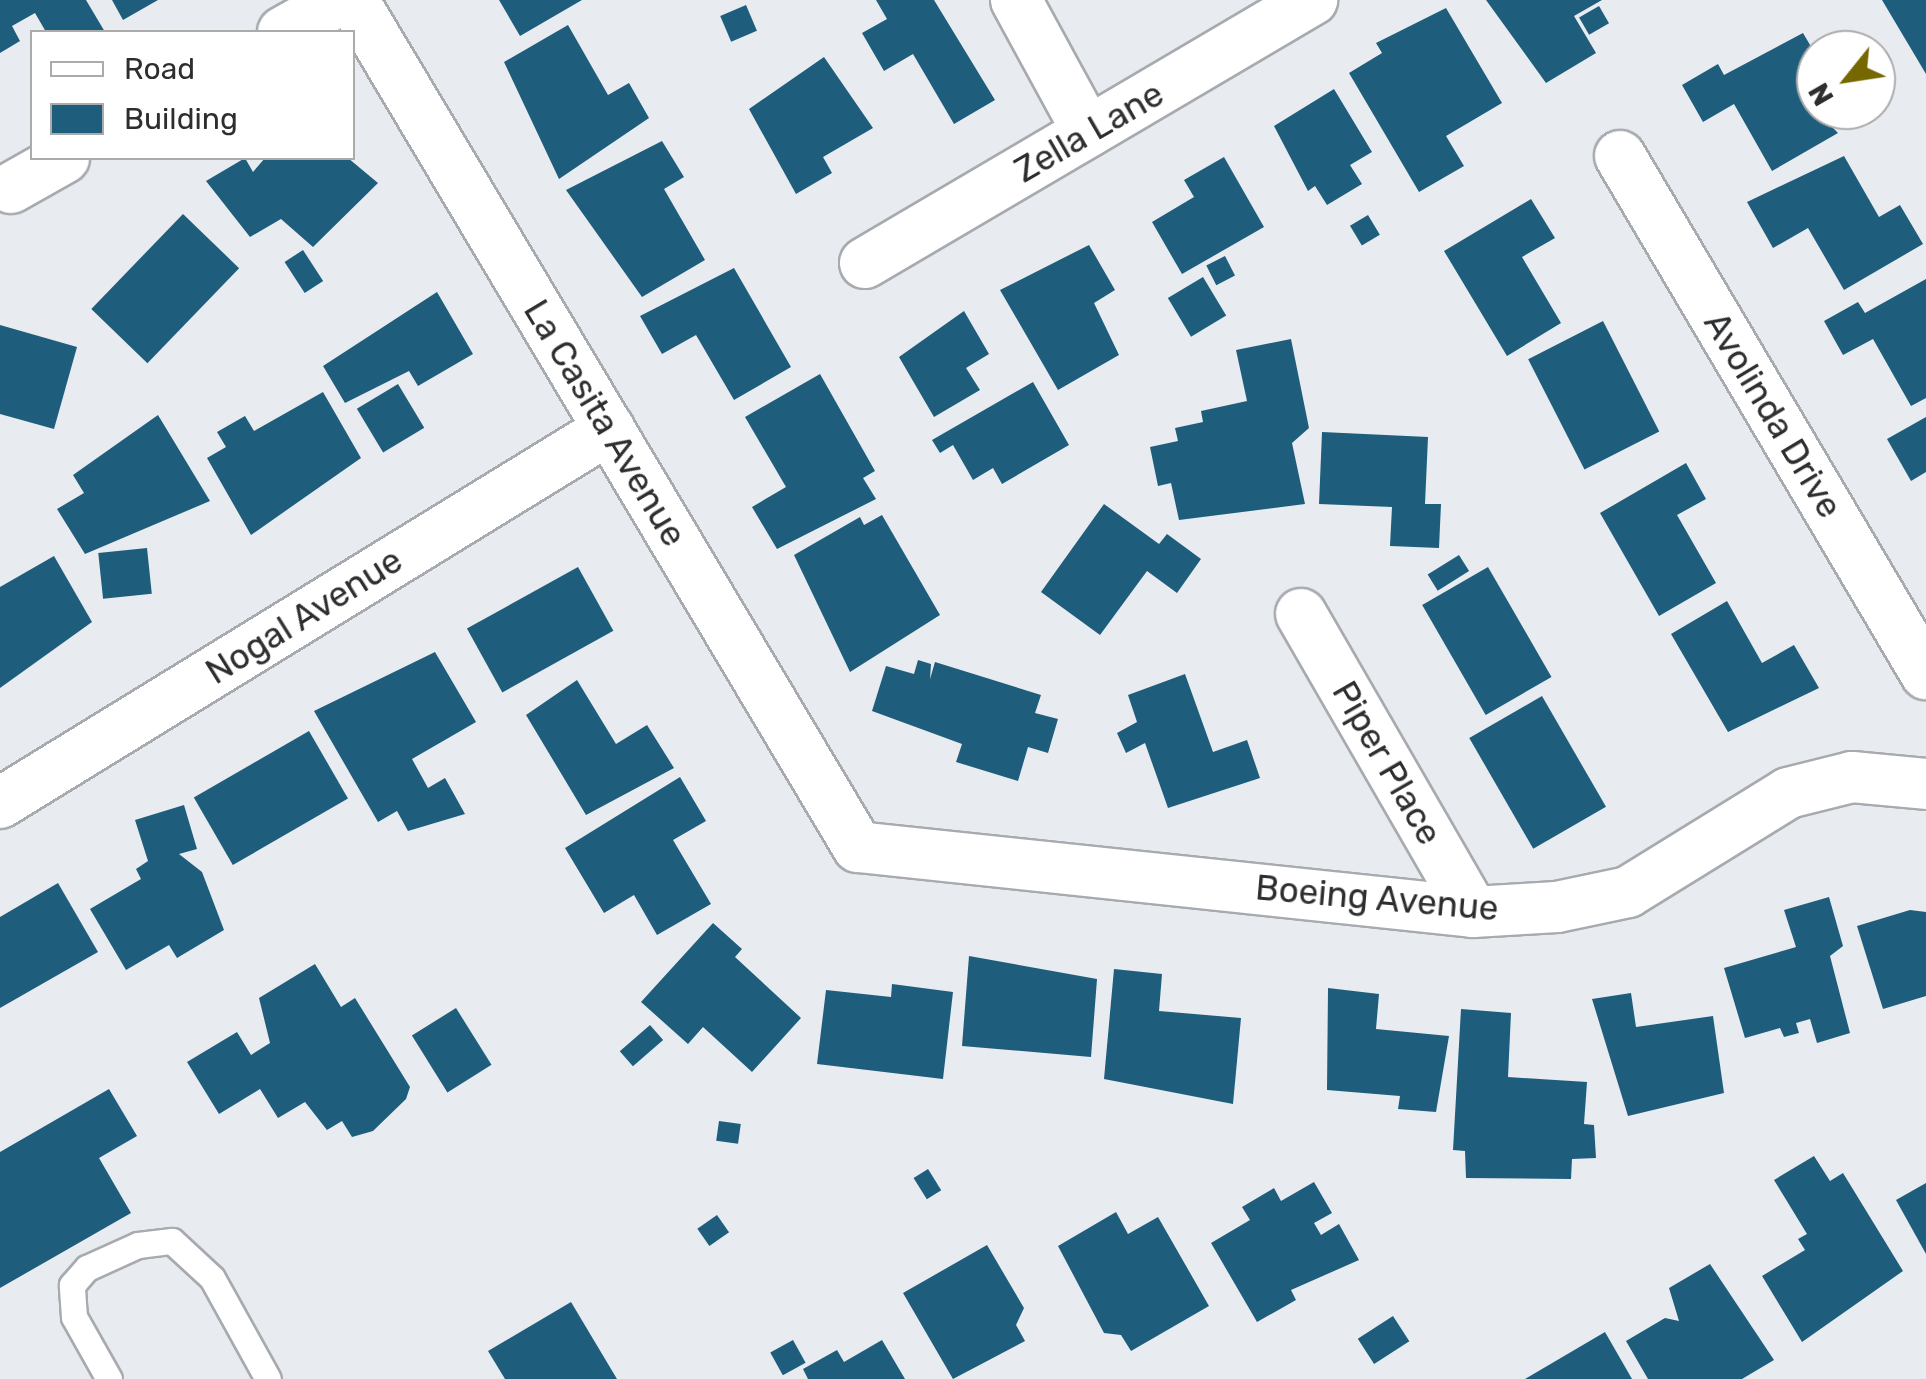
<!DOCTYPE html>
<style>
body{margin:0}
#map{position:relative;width:1926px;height:1379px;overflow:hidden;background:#e8ebf0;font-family:Rubik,sans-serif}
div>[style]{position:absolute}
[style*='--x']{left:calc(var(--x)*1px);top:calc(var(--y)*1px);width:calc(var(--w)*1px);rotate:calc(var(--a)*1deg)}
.building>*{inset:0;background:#1e5e7c;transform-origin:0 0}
.roads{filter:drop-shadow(2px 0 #a7aaaf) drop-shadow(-2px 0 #a7aaaf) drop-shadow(0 2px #a7aaaf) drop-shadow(0 -2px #a7aaaf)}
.service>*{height:25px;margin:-12.5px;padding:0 12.5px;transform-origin:12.5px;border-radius:12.5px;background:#fff}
.minor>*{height:50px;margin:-25px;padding:0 25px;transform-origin:25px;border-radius:25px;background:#fff}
span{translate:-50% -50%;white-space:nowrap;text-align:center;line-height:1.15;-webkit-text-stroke:10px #fff;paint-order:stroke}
.street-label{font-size:35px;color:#2d2e30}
.legend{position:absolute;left:30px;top:30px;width:325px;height:130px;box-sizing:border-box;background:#fff;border:2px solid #ababac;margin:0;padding:12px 18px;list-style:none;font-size:30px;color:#2d2e30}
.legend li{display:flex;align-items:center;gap:20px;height:50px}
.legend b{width:50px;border:2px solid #ababac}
.north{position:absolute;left:1796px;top:30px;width:100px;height:100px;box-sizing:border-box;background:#fff;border:2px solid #ababac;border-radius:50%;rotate:240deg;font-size:28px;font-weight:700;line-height:40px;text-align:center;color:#2d2e30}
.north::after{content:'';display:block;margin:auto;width:35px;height:45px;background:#756800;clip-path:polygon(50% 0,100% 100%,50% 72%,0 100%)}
</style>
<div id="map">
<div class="building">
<div style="clip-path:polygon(0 0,86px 0,105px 32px,46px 32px,35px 13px,12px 26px,20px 41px,0 53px)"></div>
<div style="clip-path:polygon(112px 0,158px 0,123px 20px)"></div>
<div style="clip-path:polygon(499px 0,582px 0,520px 36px)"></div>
<div style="clip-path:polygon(876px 0,934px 0,995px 100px,954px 124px,913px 54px,884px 71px,862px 33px,887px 19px)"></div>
<div style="clip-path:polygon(1486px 0,1602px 0,1574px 16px,1596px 53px,1546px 83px)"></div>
<div style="clip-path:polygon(1882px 0,1926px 0,1926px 74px)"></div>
<div style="left:746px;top:5px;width:28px;height:28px;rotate:67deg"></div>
<div style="left:1599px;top:6px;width:20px;height:23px;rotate:60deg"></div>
<div style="clip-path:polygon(1446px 8px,1502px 103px,1446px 136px,1464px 166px,1419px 192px,1349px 73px,1382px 53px,1376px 43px)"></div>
<div style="clip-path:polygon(568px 25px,608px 95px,629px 83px,649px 118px,559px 179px,504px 62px)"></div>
<div style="clip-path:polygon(1803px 33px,1816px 55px,1807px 77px,1816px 110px,1838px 133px,1772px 171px,1734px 104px,1703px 122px,1682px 85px,1718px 64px,1724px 75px)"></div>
<div style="clip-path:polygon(824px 57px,873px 128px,823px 157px,832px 173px,796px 194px,749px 109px)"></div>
<div style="clip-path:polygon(1334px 89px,1372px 152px,1350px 165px,1362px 184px,1327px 205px,1315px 186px,1308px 191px,1274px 126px)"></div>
<div style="clip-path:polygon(662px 141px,684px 177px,664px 189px,705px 260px,642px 297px,566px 190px)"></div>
<div style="clip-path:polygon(1844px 156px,1879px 217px,1900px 205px,1923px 244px,1844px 290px,1808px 228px,1773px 248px,1747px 202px)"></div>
<div style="clip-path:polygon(1224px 157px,1264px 227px,1182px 274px,1152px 222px,1194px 197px,1184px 180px)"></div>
<div style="clip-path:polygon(245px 158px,253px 172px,265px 158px,348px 158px,378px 183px,313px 247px,281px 219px,250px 237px,206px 181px)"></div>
<div style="clip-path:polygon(1531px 199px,1555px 238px,1522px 257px,1561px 323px,1507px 356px,1444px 251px)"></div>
<div style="left:183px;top:214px;width:78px;height:132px;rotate:44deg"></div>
<div style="left:1368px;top:215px;width:23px;height:21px;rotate:59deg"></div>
<div style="clip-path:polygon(1089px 245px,1115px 290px,1094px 303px,1119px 355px,1058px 390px,1000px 290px)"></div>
<div style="left:303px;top:250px;width:37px;height:22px;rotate:57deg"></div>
<div style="left:1225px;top:256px;width:22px;height:21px;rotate:63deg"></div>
<div style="clip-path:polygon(734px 268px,791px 367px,734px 400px,696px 335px,662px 354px,640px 316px)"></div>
<div style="left:1203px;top:277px;width:45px;height:41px;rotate:59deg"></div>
<div style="clip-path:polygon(1926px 279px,1926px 398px,1911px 406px,1873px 339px,1843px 355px,1824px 321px,1858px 302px,1865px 313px)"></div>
<div style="clip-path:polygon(437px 292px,473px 354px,418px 386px,409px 371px,345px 403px,323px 366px)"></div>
<div style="clip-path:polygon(964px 311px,989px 354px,966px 368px,980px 390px,934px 417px,899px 357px)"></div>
<div style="left:1603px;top:321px;width:124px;height:84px;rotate:63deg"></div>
<div style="clip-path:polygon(0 325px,77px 347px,54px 429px,0 414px)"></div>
<div style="clip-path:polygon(1291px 339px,1309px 428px,1292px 443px,1305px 504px,1179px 520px,1171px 483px,1158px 486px,1150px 447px,1178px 441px,1175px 428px,1203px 422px,1201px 411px,1247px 401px,1236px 350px)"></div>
<div style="clip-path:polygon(820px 374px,875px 471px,863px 478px,876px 499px,777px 549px,752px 507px,786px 487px,745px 417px)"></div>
<div style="clip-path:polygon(1033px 382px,1069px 445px,1002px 484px,993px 468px,973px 480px,953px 445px,940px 453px,932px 440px)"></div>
<div style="left:398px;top:384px;width:51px;height:48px;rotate:59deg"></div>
<div style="clip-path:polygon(323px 392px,361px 458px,251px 535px,207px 458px,226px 447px,217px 432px,245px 416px,254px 431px)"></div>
<div style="clip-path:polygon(158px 415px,210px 501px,85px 554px,57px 509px,84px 493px,73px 475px)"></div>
<div style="clip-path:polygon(1926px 417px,1926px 472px,1911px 481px,1887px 439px)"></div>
<div style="clip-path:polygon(1322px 432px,1428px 437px,1425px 504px,1441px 504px,1439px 548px,1390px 546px,1392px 507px,1319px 504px)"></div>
<div style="clip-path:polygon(1686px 463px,1706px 499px,1677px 515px,1716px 583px,1659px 616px,1600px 513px)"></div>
<div style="clip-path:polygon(1104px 504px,1159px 544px,1167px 534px,1201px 559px,1177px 593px,1147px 571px,1100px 635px,1041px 592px)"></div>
<div style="clip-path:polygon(882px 515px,940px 615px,850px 672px,794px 555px,860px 517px,864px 525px)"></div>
<div style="left:147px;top:548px;width:46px;height:49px;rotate:84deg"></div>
<div style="left:1459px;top:555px;width:19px;height:37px;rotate:58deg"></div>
<div style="clip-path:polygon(54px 556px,92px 622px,0 688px,0 587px)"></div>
<div style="left:578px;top:567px;width:73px;height:127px;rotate:61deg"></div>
<div style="left:1488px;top:567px;width:127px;height:76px;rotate:60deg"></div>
<div style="clip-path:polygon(1727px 601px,1762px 663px,1794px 645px,1819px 688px,1728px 732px,1671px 634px)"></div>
<div style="clip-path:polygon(435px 652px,476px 722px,412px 759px,428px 788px,445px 778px,465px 814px,408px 831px,397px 811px,378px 822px,314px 711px)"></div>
<div style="clip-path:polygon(918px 660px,931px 664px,930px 679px,935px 662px,1041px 695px,1035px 713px,1058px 719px,1048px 753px,1028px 747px,1018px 781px,956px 762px,962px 744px,872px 711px,886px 666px,914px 674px)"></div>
<div style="clip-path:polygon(1185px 674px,1213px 752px,1247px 740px,1260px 778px,1168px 808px,1145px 743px,1126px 753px,1117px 733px,1137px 722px,1128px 695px)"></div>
<div style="clip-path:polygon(577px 680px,616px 744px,647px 725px,674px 768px,586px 815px,526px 715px)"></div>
<div style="left:1542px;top:696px;width:128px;height:84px;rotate:60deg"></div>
<div style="left:309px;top:731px;width:78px;height:133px;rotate:60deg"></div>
<div style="clip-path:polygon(680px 777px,706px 821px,673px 840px,711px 904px,657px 935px,634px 895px,604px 913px,565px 848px)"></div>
<div style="clip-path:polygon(184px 805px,197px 849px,179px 854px,202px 872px,224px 930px,177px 958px,169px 945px,126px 970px,90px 909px,141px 879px,136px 869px,148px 861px,135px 820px)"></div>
<div style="clip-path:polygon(58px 883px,98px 952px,0 1008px,0 917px)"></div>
<div style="clip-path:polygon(1829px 897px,1843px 946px,1830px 956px,1850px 1033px,1817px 1043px,1810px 1019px,1796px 1023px,1799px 1033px,1784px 1037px,1780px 1028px,1745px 1038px,1724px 968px,1796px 947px,1784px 910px)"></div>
<div style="clip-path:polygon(1910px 910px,1926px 912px,1926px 996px,1883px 1009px,1857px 926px)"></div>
<div style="clip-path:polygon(713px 923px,742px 949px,735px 957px,801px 1018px,752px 1072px,703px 1027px,688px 1044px,641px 1002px)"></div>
<div style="clip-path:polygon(969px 956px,1097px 979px,1091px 1057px,962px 1046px)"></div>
<div style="clip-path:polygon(315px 964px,341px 1007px,355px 998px,410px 1087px,406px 1099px,373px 1131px,352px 1137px,342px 1121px,327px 1130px,305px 1102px,278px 1118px,260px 1089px,219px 1114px,187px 1062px,237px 1032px,251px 1055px,270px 1043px,259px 998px)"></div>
<div style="clip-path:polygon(1114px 969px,1162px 974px,1159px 1011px,1241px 1018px,1233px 1104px,1104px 1079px)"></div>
<div style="clip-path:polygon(892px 984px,953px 992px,943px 1079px,817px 1064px,826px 990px,891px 997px)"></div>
<div style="clip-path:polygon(1328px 988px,1379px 994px,1376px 1029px,1449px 1036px,1436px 1112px,1398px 1109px,1400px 1096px,1327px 1090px)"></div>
<div style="clip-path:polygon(1631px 993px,1636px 1027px,1713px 1016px,1724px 1093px,1628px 1116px,1592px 999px)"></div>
<div style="left:456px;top:1008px;width:67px;height:52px;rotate:58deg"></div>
<div style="clip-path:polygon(1461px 1009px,1511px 1013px,1508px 1077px,1587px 1082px,1584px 1124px,1594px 1125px,1596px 1158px,1572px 1159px,1571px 1179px,1466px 1178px,1465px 1151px,1453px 1150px)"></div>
<div style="left:650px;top:1025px;width:20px;height:40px;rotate:49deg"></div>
<div style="clip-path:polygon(109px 1089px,137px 1136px,99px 1158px,131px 1213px,0 1288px,0 1152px)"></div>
<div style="left:719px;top:1121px;width:22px;height:20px;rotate:8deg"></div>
<div style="clip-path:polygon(1814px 1156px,1830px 1181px,1843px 1173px,1903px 1271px,1802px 1342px,1762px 1276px,1805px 1250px,1798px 1239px,1807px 1234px,1774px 1180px)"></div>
<div style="left:928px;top:1169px;width:25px;height:17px;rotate:58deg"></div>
<div style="clip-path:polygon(1314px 1182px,1332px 1213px,1314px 1223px,1321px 1235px,1339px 1224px,1359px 1260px,1291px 1290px,1296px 1300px,1257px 1322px,1211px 1243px,1250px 1220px,1242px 1207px,1274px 1188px,1281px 1201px)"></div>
<div style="clip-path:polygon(1926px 1183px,1926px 1254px,1896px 1200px)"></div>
<div style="clip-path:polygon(1116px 1212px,1128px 1234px,1158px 1217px,1209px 1306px,1131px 1351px,1121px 1335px,1104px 1333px,1058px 1246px)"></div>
<div style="left:717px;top:1215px;width:21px;height:24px;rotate:55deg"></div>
<div style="clip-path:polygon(987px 1245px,1024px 1308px,1016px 1325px,1025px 1341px,953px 1379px,903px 1293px)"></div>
<div style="clip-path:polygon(1710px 1264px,1774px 1360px,1742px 1379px,1648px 1379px,1626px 1341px,1665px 1318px,1679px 1321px,1669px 1288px)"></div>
<div style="clip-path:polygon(571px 1302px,617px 1379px,505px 1379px,488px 1351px)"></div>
<div style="left:1393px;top:1316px;width:30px;height:42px;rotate:57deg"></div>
<div style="clip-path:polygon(1605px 1332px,1632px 1379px,1525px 1379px)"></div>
<div style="left:793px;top:1340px;width:26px;height:26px;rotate:61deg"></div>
<div style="clip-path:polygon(882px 1340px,905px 1379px,808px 1379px,803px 1369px,837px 1350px,844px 1362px)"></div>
</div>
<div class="roads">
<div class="service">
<div style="--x:109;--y:1379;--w:71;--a:-119.4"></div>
<div style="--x:74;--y:1317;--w:32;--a:-94"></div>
<div style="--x:72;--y:1285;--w:23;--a:-49"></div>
<div style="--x:87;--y:1268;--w:56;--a:-24.3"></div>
<div style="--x:138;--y:1245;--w:34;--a:-7"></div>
<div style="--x:172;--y:1241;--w:54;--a:42.8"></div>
<div style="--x:212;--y:1278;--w:115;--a:61"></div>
</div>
<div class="minor">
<div style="--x:353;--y:0;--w:986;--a:59.2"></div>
<div style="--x:858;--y:847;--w:618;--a:6.03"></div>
<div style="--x:1473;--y:912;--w:84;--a:-3.4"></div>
<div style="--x:1557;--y:907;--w:73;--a:-11.9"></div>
<div style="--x:1628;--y:892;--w:188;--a:-31.7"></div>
<div style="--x:1788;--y:793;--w:66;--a:-14"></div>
<div style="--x:1852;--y:777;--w:74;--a:5.4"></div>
<div style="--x:1016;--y:0;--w:150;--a:61.4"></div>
<div style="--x:283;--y:32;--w:65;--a:-29.3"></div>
<div style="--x:1620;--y:156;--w:602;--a:59.43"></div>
<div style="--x:11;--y:188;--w:61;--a:-29.5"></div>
<div style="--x:865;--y:263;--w:519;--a:-30.47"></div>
<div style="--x:1301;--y:614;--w:344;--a:60"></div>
<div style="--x:0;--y:803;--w:715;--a:-31.55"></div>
</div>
</div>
<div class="street-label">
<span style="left:1089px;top:132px;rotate:-30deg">Zella Lane</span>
<span style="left:1773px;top:415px;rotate:59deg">Avolinda Drive</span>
<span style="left:605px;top:423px;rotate:59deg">La Casita Avenue</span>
<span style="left:304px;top:616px;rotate:-32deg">Nogal Avenue</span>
<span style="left:1387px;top:763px;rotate:60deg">Piper Place</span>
<span style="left:1377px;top:898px;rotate:5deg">Boeing Avenue</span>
</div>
<ul class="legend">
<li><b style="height:12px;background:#fff"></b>Road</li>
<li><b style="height:28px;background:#1e5e7c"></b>Building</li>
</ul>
<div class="north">N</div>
</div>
